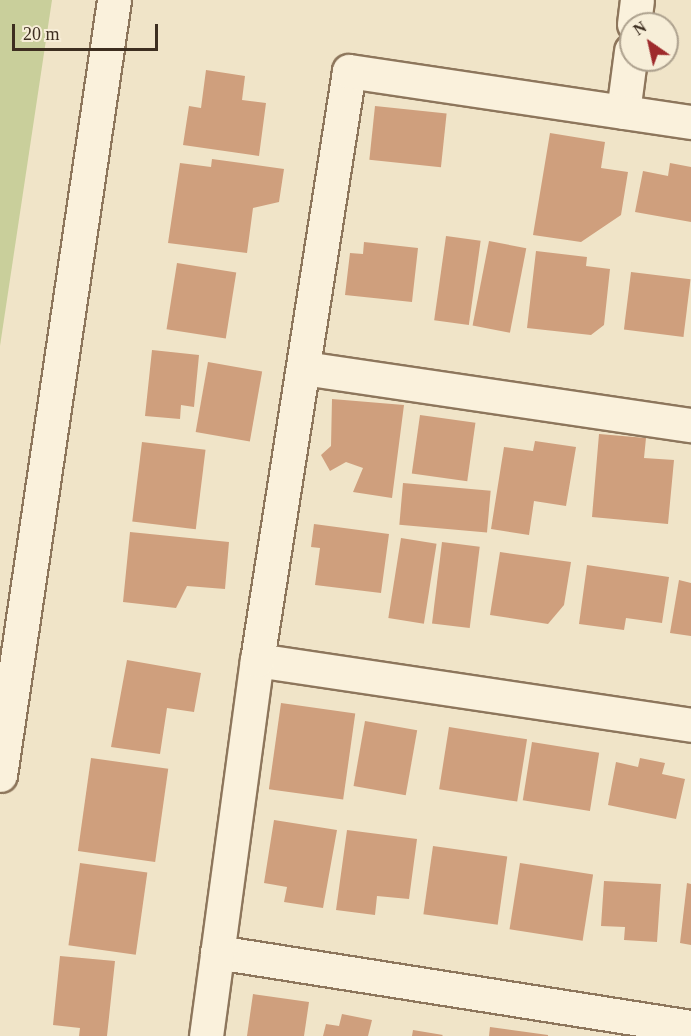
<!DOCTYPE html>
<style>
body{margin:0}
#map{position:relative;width:691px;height:1036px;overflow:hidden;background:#f0e4c8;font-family:"Times New Roman",serif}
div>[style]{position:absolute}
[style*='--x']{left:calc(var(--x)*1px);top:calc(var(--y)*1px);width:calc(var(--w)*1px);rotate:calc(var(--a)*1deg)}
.green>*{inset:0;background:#c9cf9b}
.building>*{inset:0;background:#cf9f7d;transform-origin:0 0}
.roads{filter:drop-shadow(2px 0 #8d765c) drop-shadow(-2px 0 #8d765c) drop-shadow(0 2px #8d765c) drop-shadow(0 -2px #8d765c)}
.minor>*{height:33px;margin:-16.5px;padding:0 16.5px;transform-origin:16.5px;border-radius:16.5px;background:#faf1dc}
span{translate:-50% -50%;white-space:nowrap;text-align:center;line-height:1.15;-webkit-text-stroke:6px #f7eed8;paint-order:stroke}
.north{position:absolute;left:619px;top:12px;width:60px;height:60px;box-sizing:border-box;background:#f7eed8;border:2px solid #ada18e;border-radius:50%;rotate:326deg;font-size:16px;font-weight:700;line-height:24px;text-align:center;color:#3d2e20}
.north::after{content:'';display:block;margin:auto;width:21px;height:27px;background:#9e2a2b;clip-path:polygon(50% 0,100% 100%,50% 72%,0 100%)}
.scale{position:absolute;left:12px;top:24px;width:146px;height:27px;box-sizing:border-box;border:3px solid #3d2e20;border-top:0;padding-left:8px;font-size:18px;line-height:21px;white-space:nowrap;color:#3d2e20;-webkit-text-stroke:4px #f7eed8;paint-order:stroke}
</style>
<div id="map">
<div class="green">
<div style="clip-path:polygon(0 0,52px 0,0 346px)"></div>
</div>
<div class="building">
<div style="clip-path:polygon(206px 70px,245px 76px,242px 100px,266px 103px,259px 156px,183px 145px,189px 106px,201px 108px)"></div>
<div style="left:375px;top:106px;width:72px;height:54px;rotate:6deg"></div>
<div style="clip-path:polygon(550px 133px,605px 142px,601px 168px,628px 172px,621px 215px,581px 242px,533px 235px)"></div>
<div style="clip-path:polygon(212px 159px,284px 169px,279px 202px,253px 208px,247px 253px,168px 243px,180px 163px,211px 167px)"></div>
<div style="clip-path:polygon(670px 163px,691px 167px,691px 222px,635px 212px,643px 171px,668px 176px)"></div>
<div style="left:446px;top:236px;width:35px;height:85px;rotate:8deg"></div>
<div style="left:489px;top:241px;width:38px;height:86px;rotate:11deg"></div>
<div style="clip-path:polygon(364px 242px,418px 248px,412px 302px,345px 295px,350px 253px,363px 254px)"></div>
<div style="clip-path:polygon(536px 251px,587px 257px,586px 266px,610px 269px,604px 325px,591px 335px,527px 328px)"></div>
<div style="left:177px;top:263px;width:60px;height:67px;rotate:9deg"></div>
<div style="left:631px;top:272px;width:60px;height:58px;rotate:7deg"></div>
<div style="clip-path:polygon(152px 350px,199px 355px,194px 407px,181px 405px,180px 419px,145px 416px)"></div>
<div style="left:208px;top:362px;width:55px;height:71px;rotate:10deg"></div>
<div style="clip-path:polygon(332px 399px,404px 405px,392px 498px,353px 492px,363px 468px,346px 462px,330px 471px,321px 455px,331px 446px)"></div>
<div style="left:420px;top:415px;width:56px;height:59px;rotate:8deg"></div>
<div style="clip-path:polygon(599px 434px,646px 438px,644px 458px,674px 460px,668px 524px,592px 517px)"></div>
<div style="clip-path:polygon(535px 441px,576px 447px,566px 506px,534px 501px,529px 535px,491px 529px,504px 447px,533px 451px)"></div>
<div style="left:142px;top:442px;width:64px;height:80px;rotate:7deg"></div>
<div style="left:403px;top:483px;width:88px;height:42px;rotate:5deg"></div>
<div style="clip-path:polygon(314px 524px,389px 534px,381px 593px,315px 585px,320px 548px,311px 547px)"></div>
<div style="clip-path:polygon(130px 532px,229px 542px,225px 589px,187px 586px,176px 608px,123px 602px)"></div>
<div style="left:401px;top:538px;width:36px;height:81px;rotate:9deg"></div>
<div style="left:442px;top:542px;width:38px;height:82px;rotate:7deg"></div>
<div style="clip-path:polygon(500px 552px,571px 562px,564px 605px,548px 624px,490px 615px)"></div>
<div style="clip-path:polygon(587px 565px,669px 577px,662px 623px,626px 618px,624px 630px,579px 624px)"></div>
<div style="clip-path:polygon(679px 580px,691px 583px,691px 636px,670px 633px)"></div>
<div style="clip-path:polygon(127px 660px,201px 673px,194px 712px,167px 708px,160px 754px,111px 747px)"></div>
<div style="left:281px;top:703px;width:75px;height:87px;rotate:8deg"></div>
<div style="left:365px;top:721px;width:53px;height:66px;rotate:10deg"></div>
<div style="left:449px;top:727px;width:79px;height:63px;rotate:9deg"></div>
<div style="left:532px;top:742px;width:68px;height:59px;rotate:9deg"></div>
<div style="left:91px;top:758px;width:78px;height:94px;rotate:8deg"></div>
<div style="clip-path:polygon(640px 758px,665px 763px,662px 774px,685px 779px,676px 819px,608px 805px,616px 762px,638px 767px)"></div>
<div style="clip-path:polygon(274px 820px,337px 830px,323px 908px,284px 902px,287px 887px,264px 883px)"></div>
<div style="clip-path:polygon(347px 830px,417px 839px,409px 899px,377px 896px,375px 915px,336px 910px)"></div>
<div style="left:433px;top:846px;width:75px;height:69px;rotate:8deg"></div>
<div style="left:80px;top:863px;width:68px;height:83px;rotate:8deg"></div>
<div style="left:520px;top:863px;width:74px;height:67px;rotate:9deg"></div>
<div style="clip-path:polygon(604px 881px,661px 884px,657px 942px,624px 940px,625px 927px,601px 926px)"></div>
<div style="clip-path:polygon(687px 883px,691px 884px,691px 945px,680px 943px)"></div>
<div style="clip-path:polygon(60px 956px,115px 961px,107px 1036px,79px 1036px,80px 1028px,53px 1025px)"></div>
<div style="clip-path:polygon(253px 994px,309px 1002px,304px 1036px,247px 1036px)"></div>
<div style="clip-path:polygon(342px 1014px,372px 1020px,368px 1036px,323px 1036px,326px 1024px,339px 1026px)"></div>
<div style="clip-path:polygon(490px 1027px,548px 1035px,548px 1036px,489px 1036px)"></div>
<div style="clip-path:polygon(413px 1030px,443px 1035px,442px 1036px,412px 1036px)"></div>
</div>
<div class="roads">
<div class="minor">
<div style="--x:634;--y:24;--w:24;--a:-83"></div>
<div style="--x:623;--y:112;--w:62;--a:-82.5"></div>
<div style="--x:304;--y:368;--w:391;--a:8.4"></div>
<div style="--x:257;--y:660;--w:439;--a:8.5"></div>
<div style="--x:0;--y:775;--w:783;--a:-81.63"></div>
<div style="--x:217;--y:952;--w:480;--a:9"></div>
<div style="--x:206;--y:1036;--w:379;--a:-82.3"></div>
<div style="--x:257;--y:660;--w:596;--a:-81.12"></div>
<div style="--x:349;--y:71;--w:346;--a:8.5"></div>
</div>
</div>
<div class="north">N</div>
<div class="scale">20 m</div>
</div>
